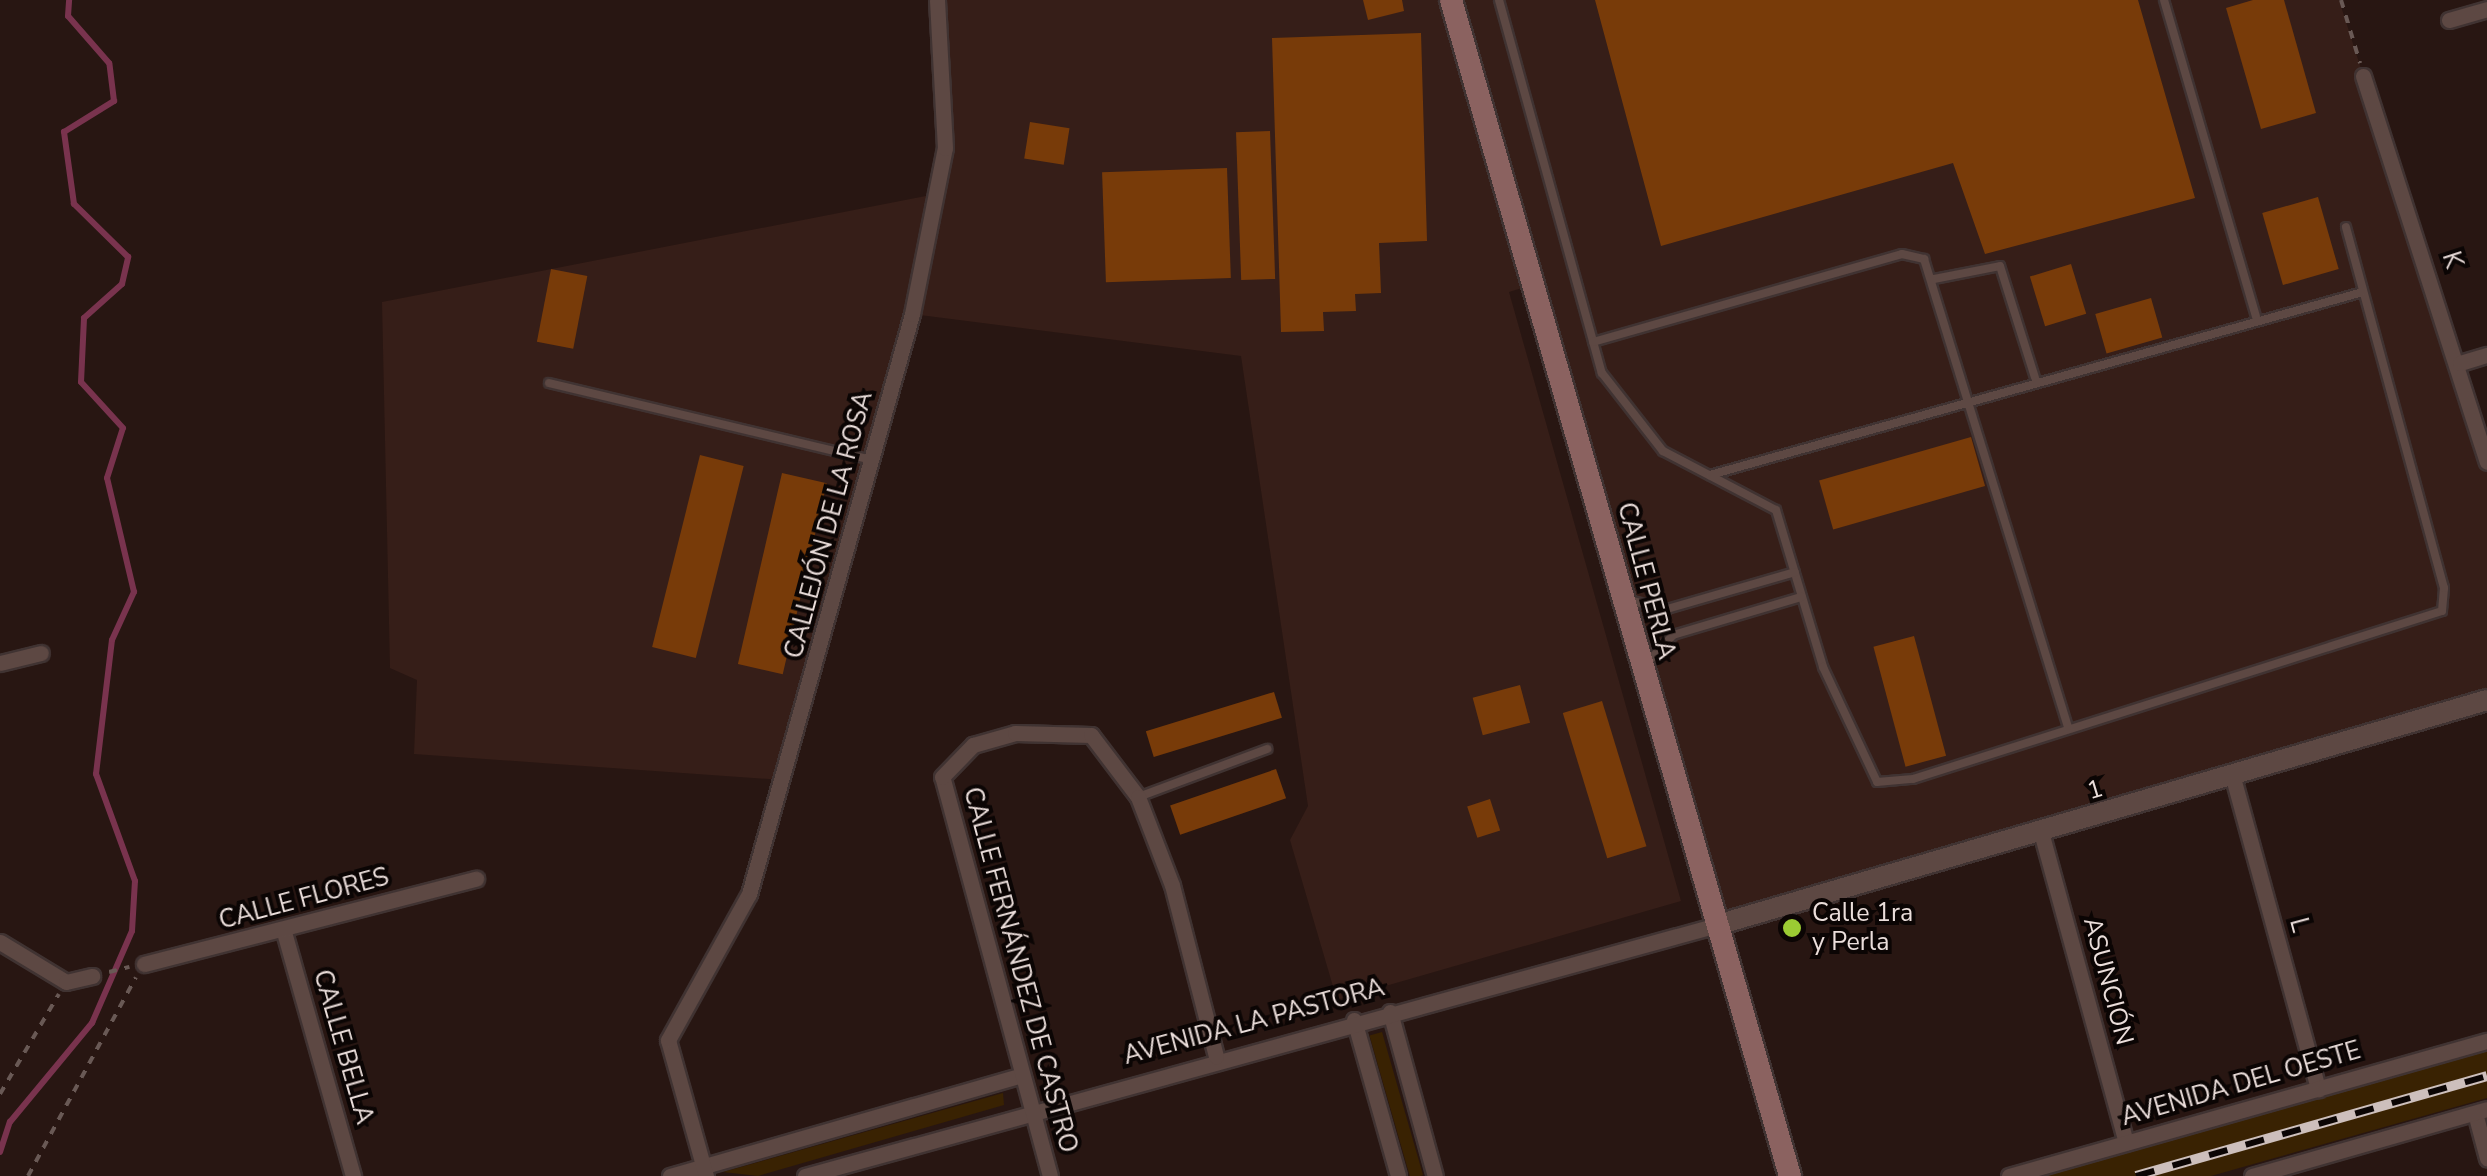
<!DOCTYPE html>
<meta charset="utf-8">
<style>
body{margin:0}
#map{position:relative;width:2487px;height:1176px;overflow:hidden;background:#281612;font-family:"Nunito Sans",sans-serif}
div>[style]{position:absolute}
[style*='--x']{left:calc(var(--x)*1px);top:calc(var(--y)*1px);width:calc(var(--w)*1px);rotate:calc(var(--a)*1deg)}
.built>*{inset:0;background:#361e18}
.green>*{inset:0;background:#392202;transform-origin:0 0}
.stream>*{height:6px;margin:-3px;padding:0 3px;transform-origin:3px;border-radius:3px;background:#79334e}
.building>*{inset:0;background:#783b09;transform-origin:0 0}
.path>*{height:4px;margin-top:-2px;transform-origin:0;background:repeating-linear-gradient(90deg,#695955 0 8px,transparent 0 16px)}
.roads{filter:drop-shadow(2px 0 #403332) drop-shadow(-2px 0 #403332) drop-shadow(0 2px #403332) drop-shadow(0 -2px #403332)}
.service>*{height:8px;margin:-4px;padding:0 4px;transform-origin:4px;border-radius:4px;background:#5d4843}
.minor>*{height:15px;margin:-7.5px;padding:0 7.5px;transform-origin:7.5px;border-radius:7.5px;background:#5d4843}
.tertiary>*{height:20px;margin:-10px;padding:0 10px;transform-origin:10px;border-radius:10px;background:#5d4843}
.secondary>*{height:22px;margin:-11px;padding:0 11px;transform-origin:11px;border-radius:11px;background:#8b6260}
.rail>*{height:10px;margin-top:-5px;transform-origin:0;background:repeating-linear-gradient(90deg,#0b0504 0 19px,#cdbfbc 0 38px);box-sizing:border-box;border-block:2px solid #cdbfbc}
.dots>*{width:28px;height:28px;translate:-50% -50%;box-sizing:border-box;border:5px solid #0b0504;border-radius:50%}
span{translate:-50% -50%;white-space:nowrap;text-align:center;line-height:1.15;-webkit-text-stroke:8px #0b0504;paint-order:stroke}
.street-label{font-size:25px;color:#ebdedb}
.poi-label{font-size:25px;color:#ebdedb}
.left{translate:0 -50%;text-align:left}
</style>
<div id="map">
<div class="built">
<div style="clip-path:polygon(937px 0,2339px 0,2487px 462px,2487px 700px,1717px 925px,1532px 285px,1509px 292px,1681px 901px,1337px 1000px,1290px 840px,1308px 806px,1241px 356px,912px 314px,783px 780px,414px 754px,417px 680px,390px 668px,382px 302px,936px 194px,945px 148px)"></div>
</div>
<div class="green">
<div style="left:1382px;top:1032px;width:149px;height:13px;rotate:74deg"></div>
<div style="clip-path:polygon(2487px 1044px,2487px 1098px,2211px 1176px,2041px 1176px)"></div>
<div style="clip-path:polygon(1003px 1093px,1004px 1105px,758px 1176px,723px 1172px)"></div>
</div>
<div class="stream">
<div style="--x:0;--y:1152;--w:32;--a:-72"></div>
<div style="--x:10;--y:1122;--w:129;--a:-50.4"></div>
<div style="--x:92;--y:1023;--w:100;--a:-66.5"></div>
<div style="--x:132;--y:931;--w:50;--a:-86.6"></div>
<div style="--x:135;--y:881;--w:114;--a:-110"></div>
<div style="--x:96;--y:774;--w:135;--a:-83.2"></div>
<div style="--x:112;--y:640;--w:53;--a:-65.4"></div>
<div style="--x:134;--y:592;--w:117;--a:-103.3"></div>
<div style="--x:107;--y:478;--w:52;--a:-72.3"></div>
<div style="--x:123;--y:428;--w:62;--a:-132.4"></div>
<div style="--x:81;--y:382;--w:64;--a:-87.3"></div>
<div style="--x:84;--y:318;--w:51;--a:-41.8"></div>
<div style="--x:122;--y:284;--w:28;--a:-77"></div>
<div style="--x:128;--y:257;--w:76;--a:-135.5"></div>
<div style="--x:74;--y:204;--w:73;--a:-97.9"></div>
<div style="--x:64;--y:132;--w:59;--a:-31.8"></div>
<div style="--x:114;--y:101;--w:38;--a:-97"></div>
<div style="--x:109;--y:63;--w:62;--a:-131.1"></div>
<div style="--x:68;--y:16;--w:16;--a:-86"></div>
</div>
<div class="building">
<div style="clip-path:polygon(1363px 0,1402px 0,1404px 11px,1368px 20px)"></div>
<div style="clip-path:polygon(1595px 0,2138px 0,2195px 198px,1985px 254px,1953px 163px,1661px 246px)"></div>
<div style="clip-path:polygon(2253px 0,2284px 0,2316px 113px,2261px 129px,2226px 8px)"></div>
<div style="clip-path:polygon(1421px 33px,1427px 241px,1379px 243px,1381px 293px,1355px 294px,1356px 311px,1323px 312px,1324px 331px,1281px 332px,1272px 38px)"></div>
<div style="left:1030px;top:122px;width:40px;height:37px;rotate:9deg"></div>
<div style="left:1270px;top:131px;width:148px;height:34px;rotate:88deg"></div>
<div style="left:1227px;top:168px;width:110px;height:125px;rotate:88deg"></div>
<div style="left:2318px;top:197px;width:75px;height:58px;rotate:74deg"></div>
<div style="left:2071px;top:264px;width:52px;height:43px;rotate:73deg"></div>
<div style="left:551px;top:269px;width:37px;height:74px;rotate:11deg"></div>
<div style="left:2151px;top:298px;width:41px;height:58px;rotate:74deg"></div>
<div style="left:1971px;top:437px;width:51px;height:158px;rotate:74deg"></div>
<div style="left:700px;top:455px;width:45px;height:198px;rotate:14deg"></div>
<div style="left:782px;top:473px;width:46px;height:196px;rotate:13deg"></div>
<div style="left:1914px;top:636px;width:124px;height:42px;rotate:75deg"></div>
<div style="left:1520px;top:685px;width:39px;height:49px;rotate:75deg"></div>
<div style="left:1274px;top:692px;width:27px;height:134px;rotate:73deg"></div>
<div style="left:1602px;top:701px;width:152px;height:41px;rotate:73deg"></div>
<div style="left:1276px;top:769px;width:31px;height:112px;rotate:71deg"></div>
<div style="left:1490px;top:799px;width:33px;height:24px;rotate:72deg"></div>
</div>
<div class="path">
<div style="--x:2341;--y:0;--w:66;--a:73.2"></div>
<div style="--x:109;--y:972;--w:21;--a:-14"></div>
<div style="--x:0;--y:1094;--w:116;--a:-59.5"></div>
<div style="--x:28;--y:1176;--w:226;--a:-61.5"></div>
</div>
<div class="roads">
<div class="service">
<div style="--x:1499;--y:0;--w:387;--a:74.6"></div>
<div style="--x:1602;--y:373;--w:99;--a:52"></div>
<div style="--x:1663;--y:451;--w:127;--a:27.6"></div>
<div style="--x:1776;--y:510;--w:164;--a:73.3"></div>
<div style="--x:1823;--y:667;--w:127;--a:64.8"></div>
<div style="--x:1877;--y:782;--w:36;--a:-5"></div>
<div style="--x:1913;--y:779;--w:555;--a:-17.62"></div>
<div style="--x:2442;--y:611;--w:23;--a:-85"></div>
<div style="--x:2444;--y:588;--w:374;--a:-105.2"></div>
<div style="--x:2164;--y:0;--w:330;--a:73.8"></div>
<div style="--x:1934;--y:279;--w:67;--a:-11.1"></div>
<div style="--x:2000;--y:266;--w:117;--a:72.6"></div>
<div style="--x:1593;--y:342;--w:321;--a:-15.9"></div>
<div style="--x:1902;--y:254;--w:23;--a:13"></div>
<div style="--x:1924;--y:259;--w:491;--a:72.9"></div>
<div style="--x:549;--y:383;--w:333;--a:13.4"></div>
<div style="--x:1710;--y:475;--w:678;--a:-15.66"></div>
<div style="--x:1632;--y:601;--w:36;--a:13"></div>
<div style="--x:1667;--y:609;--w:133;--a:-16.1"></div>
<div style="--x:1648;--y:662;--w:37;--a:-47"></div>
<div style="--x:1673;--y:635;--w:134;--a:-16.5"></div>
<div style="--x:1138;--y:797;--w:138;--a:-20.4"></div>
</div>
<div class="minor">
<div style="--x:2449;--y:20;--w:40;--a:-16"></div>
<div style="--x:2363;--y:76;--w:405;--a:72.2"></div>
<div style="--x:2460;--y:363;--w:28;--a:-17"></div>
<div style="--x:0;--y:663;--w:42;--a:-13.7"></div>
<div style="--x:2232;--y:774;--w:327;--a:74.7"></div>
<div style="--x:2041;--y:832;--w:322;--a:74.7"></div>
<div style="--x:284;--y:932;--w:254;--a:74.2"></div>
<div style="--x:0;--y:942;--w:77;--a:31.2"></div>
<div style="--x:66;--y:982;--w:27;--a:-13"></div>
<div style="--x:144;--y:964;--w:343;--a:-14.4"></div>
<div style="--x:1390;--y:1012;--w:170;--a:74.7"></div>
<div style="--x:1354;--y:1020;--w:162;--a:74.2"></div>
<div style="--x:2475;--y:1113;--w:47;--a:75.1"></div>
<div style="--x:670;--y:1176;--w:366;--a:-16"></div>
<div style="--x:706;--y:1176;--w:141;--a:-105.6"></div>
<div style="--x:668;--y:1040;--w:167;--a:-61"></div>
<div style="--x:749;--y:894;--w:602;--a:-74.3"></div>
<div style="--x:912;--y:314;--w:169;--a:-78.8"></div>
<div style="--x:945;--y:148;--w:148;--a:-93.1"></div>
<div style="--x:805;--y:1176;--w:946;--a:-15.39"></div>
<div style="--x:1050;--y:1176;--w:413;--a:-105.1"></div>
<div style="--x:942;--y:777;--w:45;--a:-45.9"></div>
<div style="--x:973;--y:745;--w:44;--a:-15.9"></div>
<div style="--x:1015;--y:733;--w:76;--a:1.5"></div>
<div style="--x:1091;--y:735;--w:78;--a:52.8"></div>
<div style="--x:1138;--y:797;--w:94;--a:68.9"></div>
<div style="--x:1172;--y:885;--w:177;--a:75.6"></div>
<div style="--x:2009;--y:1176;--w:497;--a:-15.8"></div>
<div style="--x:2252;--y:1176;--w:244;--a:-15.9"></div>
</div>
<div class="tertiary">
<div style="--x:1717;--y:925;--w:802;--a:-16.29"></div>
</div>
<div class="secondary">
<div style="--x:1451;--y:0;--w:1224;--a:73.92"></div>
</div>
</div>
<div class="rail">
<div style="--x:2136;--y:1176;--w:365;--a:-15.9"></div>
</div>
<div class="dots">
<div style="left:1792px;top:928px;background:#9bcb33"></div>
</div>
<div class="street-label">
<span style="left:2452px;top:260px;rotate:72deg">K</span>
<span style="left:829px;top:525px;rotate:-75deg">CALLEJÓN DE LA ROSA</span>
<span style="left:1646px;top:581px;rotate:75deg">CALLE PERLA</span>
<span style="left:2095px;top:790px;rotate:-17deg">1</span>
<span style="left:304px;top:899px;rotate:-15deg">CALLE FLORES</span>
<span style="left:2299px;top:925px;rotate:75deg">L</span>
<span style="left:1020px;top:970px;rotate:75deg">CALLE FERNÁNDEZ DE CASTRO</span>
<span style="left:2108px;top:981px;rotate:75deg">ASUNCIÓN</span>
<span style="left:1254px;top:1022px;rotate:-15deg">AVENIDA LA PASTORA</span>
<span style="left:343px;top:1047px;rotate:74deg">CALLE BELLA</span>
<span style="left:2241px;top:1084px;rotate:-16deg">AVENIDA DEL OESTE</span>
</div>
<div class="poi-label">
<span class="left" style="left:1812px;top:928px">Calle 1ra<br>y Perla</span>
</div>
</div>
